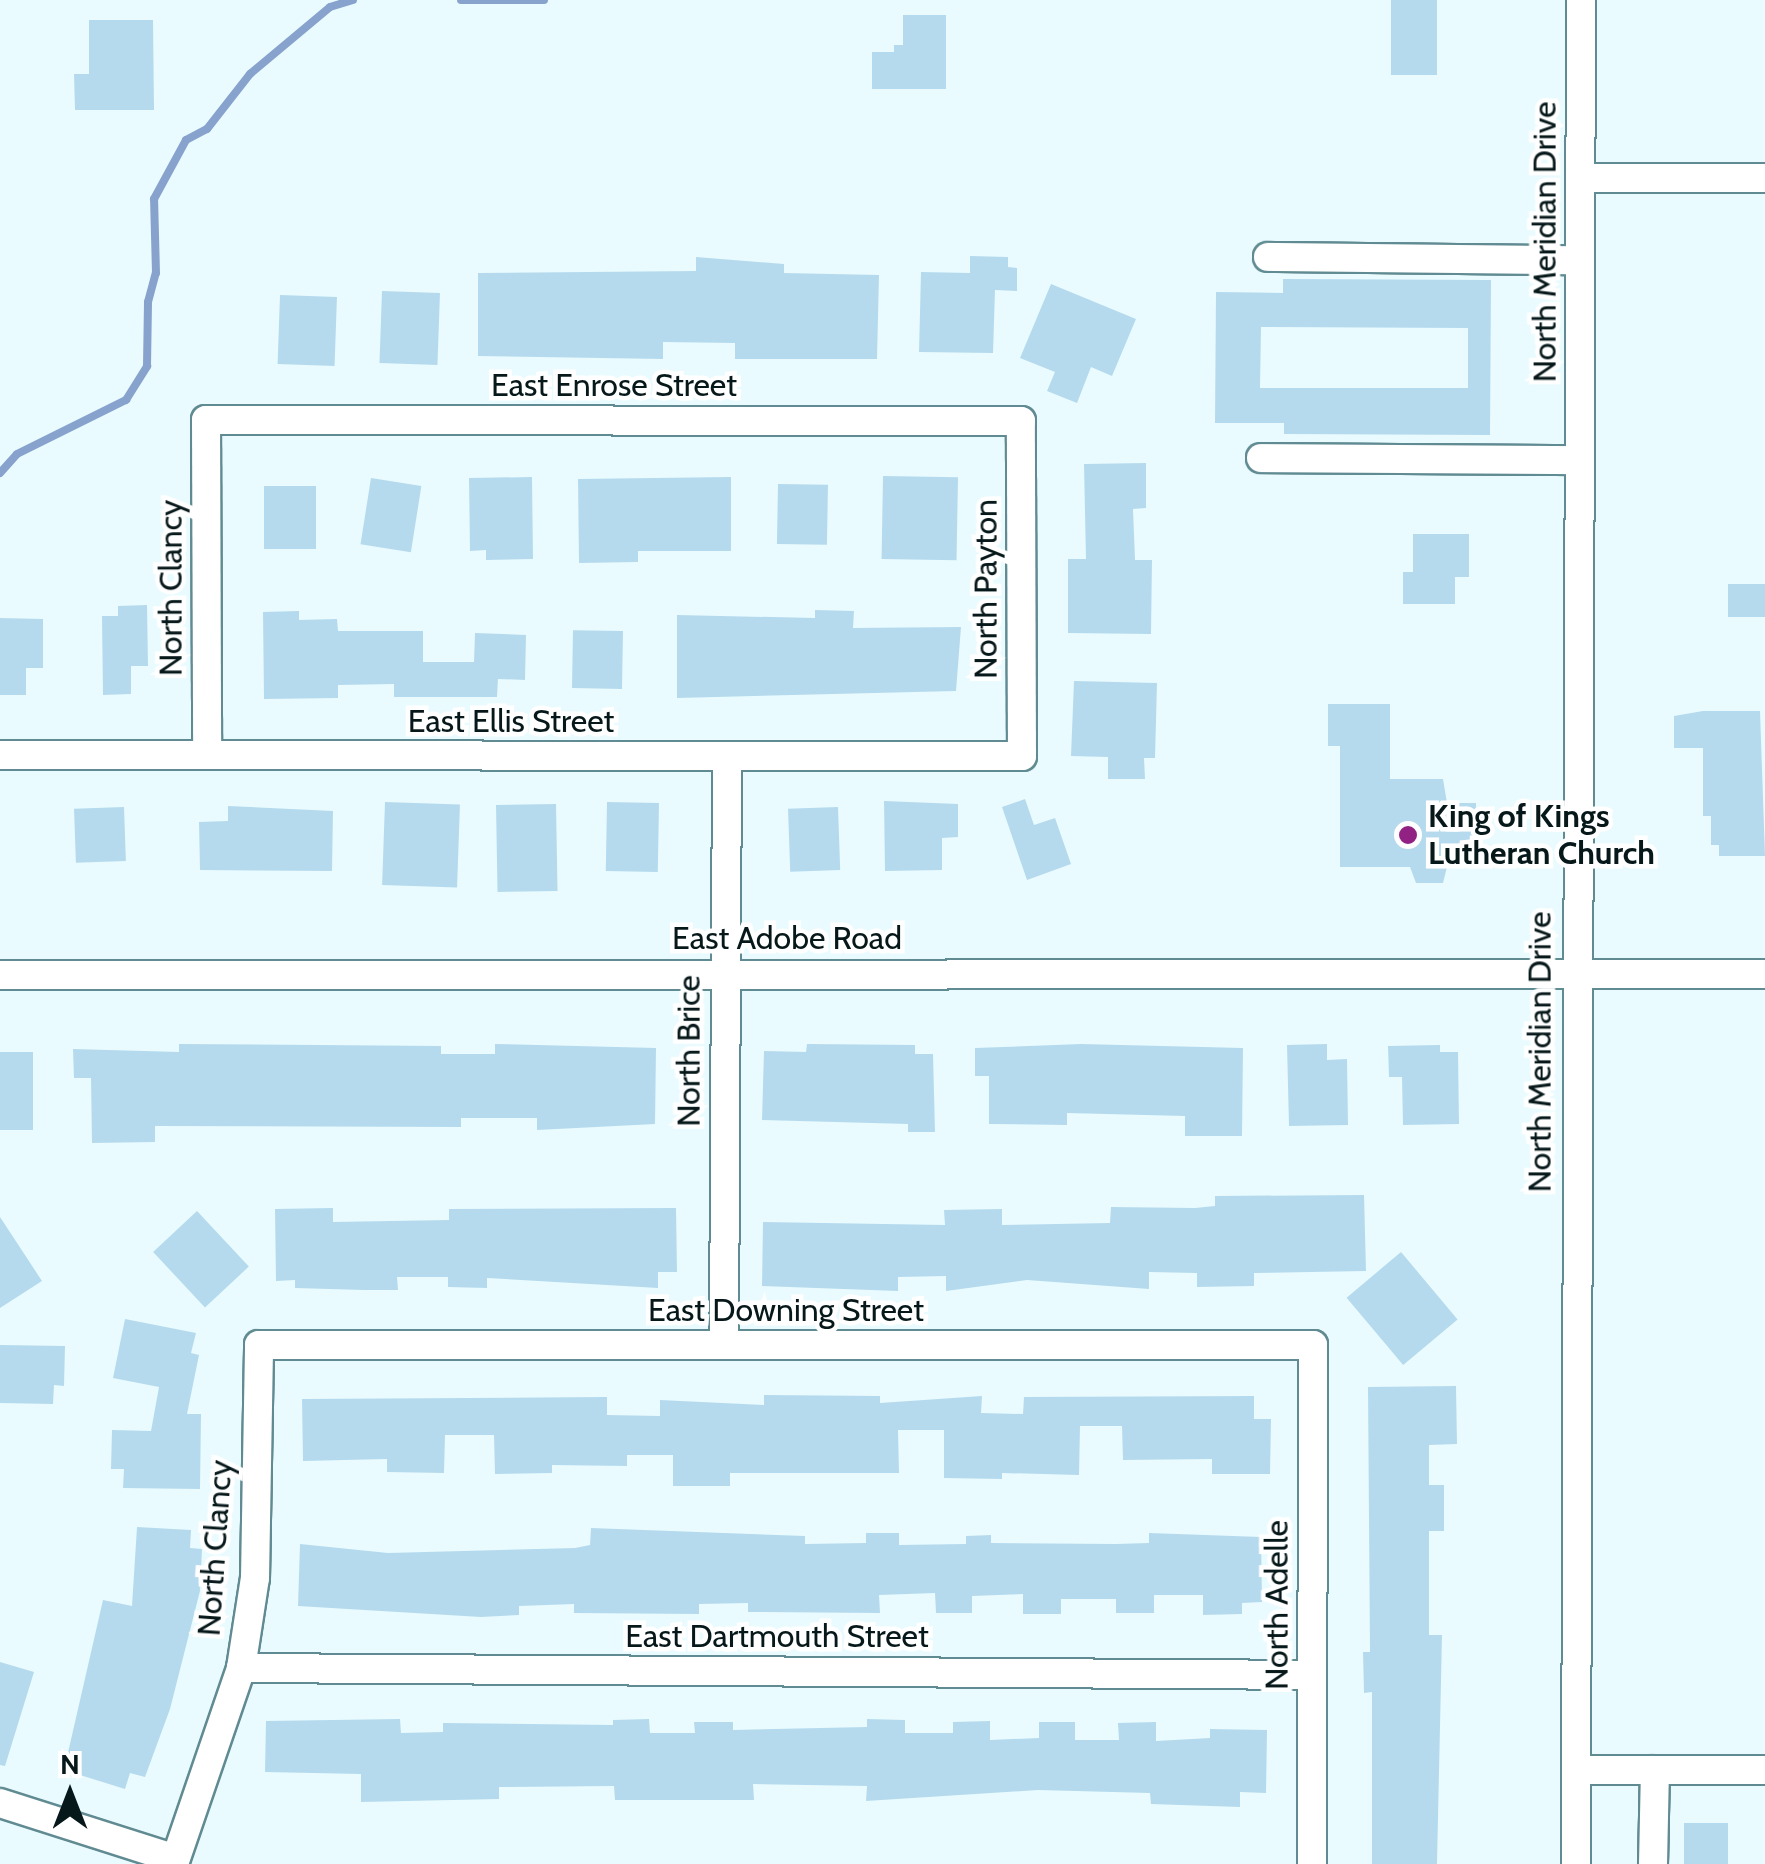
<!DOCTYPE html>
<style>
body{margin:0}
#map{position:relative;width:1765px;height:1864px;overflow:hidden;background:#e9fbfe;font-family:Cabin,sans-serif}
div>[style]{position:absolute}
[style*='--x']{left:calc(var(--x)*1px);top:calc(var(--y)*1px);width:calc(var(--w)*1px);rotate:calc(var(--a)*1deg)}
.stream>*{height:8px;margin:-4px;padding:0 4px;transform-origin:4px;border-radius:4px;background:#87a3cd}
.building>*{inset:0;background:#b5daee;transform-origin:0 0}
.roads{filter:drop-shadow(2px 0 #618b92) drop-shadow(-2px 0 #618b92) drop-shadow(0 2px #618b92) drop-shadow(0 -2px #618b92)}
.minor>*{height:28px;margin:-14px;padding:0 14px;transform-origin:14px;border-radius:14px;background:#fff}
.dots>*{width:28px;height:28px;translate:-50% -50%;box-sizing:border-box;border:5px solid #fff;border-radius:50%}
span{translate:-50% -50%;white-space:nowrap;text-align:center;line-height:1.15;-webkit-text-stroke:9px #fff;paint-order:stroke}
.street-label{font-size:32px;color:#07181a}
.poi-label{font-size:32px;color:#07181a;font-weight:700}
.left{translate:0 -50%;text-align:left}
.north{position:absolute;left:20px;top:1744px;width:100px;height:100px;-webkit-text-stroke:8px #fff;paint-order:stroke;rotate:0deg;font-size:28px;font-weight:700;line-height:40px;text-align:center;color:#07181a}
.north::after{content:'';display:block;margin:auto;width:35px;height:45px;background:#07181a;clip-path:polygon(50% 0,100% 100%,50% 72%,0 100%)}
</style>
<div id="map">
<div class="stream">
<div style="--x:461;--y:0;--w:83;--a:0"></div>
<div style="--x:0;--y:473;--w:25;--a:-48"></div>
<div style="--x:17;--y:454;--w:122;--a:-26.4"></div>
<div style="--x:126;--y:400;--w:40;--a:-58"></div>
<div style="--x:147;--y:366;--w:64;--a:-89.1"></div>
<div style="--x:148;--y:302;--w:30;--a:-75"></div>
<div style="--x:156;--y:273;--w:74;--a:-91.5"></div>
<div style="--x:154;--y:199;--w:67;--a:-61.5"></div>
<div style="--x:186;--y:140;--w:24;--a:-28"></div>
<div style="--x:207;--y:129;--w:70;--a:-52"></div>
<div style="--x:250;--y:74;--w:104;--a:-39.9"></div>
<div style="--x:330;--y:7;--w:24;--a:-17"></div>
</div>
<div class="building">
<div style="left:1391px;top:0;width:46px;height:75px"></div>
<div style="clip-path:polygon(903px 15px,946px 15px,946px 89px,872px 89px,872px 52px,894px 52px,894px 45px,903px 45px)"></div>
<div style="clip-path:polygon(89px 20px,153px 20px,154px 110px,75px 110px,74px 74px,89px 74px)"></div>
<div style="clip-path:polygon(970px 256px,1008px 257px,1008px 267px,1017px 268px,1017px 291px,995px 290px,993px 353px,919px 352px,921px 272px,970px 273px)"></div>
<div style="clip-path:polygon(696px 257px,784px 264px,784px 273px,879px 275px,877px 359px,735px 359px,735px 343px,663px 342px,663px 359px,478px 356px,478px 273px,696px 271px)"></div>
<div style="clip-path:polygon(evenodd,1283px 279px,1491px 280px,1490px 435px,1284px 434px,1284px 423px,1215px 423px,1216px 292px,1283px 293px,1283px 279px,1261px 327px,1468px 328px,1468px 388px,1260px 388px,1261px 327px)"></div>
<div style="clip-path:polygon(1051px 284px,1136px 319px,1112px 376px,1091px 367px,1077px 403px,1047px 391px,1055px 372px,1020px 358px)"></div>
<div style="left:382px;top:291px;width:58px;height:72px;rotate:2deg"></div>
<div style="left:280px;top:295px;width:57px;height:69px;rotate:2deg"></div>
<div style="clip-path:polygon(1146px 463px,1146px 508px,1133px 509px,1135px 560px,1152px 560px,1151px 634px,1068px 633px,1068px 559px,1086px 559px,1084px 464px)"></div>
<div style="left:883px;top:476px;width:75px;height:83px;rotate:1deg"></div>
<div style="clip-path:polygon(532px 477px,533px 559px,486px 560px,486px 550px,470px 551px,469px 478px)"></div>
<div style="clip-path:polygon(731px 477px,731px 551px,638px 551px,638px 562px,579px 563px,578px 479px)"></div>
<div style="left:371px;top:478px;width:51px;height:67px;rotate:9deg"></div>
<div style="left:778px;top:484px;width:50px;height:60px;rotate:1deg"></div>
<div style="left:264px;top:486px;width:52px;height:63px"></div>
<div style="clip-path:polygon(1413px 534px,1469px 534px,1469px 577px,1455px 577px,1455px 604px,1403px 604px,1403px 572px,1413px 572px)"></div>
<div style="left:1728px;top:584px;width:37px;height:33px"></div>
<div style="clip-path:polygon(147px 605px,148px 666px,131px 666px,131px 694px,103px 695px,102px 616px,118px 616px,118px 606px)"></div>
<div style="clip-path:polygon(815px 610px,854px 611px,853px 628px,961px 627px,956px 691px,677px 698px,677px 615px,815px 618px)"></div>
<div style="clip-path:polygon(299px 611px,299px 620px,337px 619px,338px 631px,423px 631px,423px 662px,474px 662px,475px 633px,526px 635px,525px 680px,498px 679px,497px 697px,394px 697px,394px 684px,338px 685px,338px 698px,264px 699px,263px 612px)"></div>
<div style="clip-path:polygon(0 618px,43px 619px,43px 668px,26px 668px,26px 695px,0 695px)"></div>
<div style="left:623px;top:631px;width:58px;height:50px;rotate:91deg"></div>
<div style="clip-path:polygon(1074px 681px,1157px 683px,1155px 758px,1144px 758px,1145px 779px,1108px 779px,1108px 757px,1071px 756px)"></div>
<div style="clip-path:polygon(1328px 704px,1390px 704px,1390px 779px,1443px 779px,1447px 803px,1476px 803px,1475px 867px,1447px 867px,1443px 883px,1416px 883px,1410px 867px,1340px 867px,1340px 746px,1328px 746px)"></div>
<div style="clip-path:polygon(1703px 711px,1760px 711px,1765px 856px,1719px 856px,1719px 845px,1711px 845px,1711px 816px,1703px 816px,1703px 748px,1674px 748px,1674px 716px)"></div>
<div style="clip-path:polygon(1025px 799px,1034px 825px,1055px 818px,1071px 864px,1027px 880px,1002px 807px)"></div>
<div style="clip-path:polygon(884px 801px,958px 804px,958px 837px,942px 838px,942px 870px,885px 871px)"></div>
<div style="left:385px;top:802px;width:75px;height:83px;rotate:2deg"></div>
<div style="left:607px;top:802px;width:52px;height:69px;rotate:1deg"></div>
<div style="left:556px;top:804px;width:87px;height:60px;rotate:89deg"></div>
<div style="clip-path:polygon(228px 806px,333px 811px,332px 871px,200px 870px,199px 822px,228px 821px)"></div>
<div style="left:124px;top:807px;width:54px;height:50px;rotate:88deg"></div>
<div style="left:838px;top:807px;width:63px;height:50px;rotate:88deg"></div>
<div style="clip-path:polygon(179px 1044px,441px 1046px,441px 1054px,495px 1054px,495px 1044px,656px 1048px,655px 1124px,537px 1130px,537px 1118px,461px 1118px,461px 1127px,155px 1126px,155px 1142px,92px 1143px,91px 1078px,74px 1078px,73px 1049px,179px 1052px)"></div>
<div style="clip-path:polygon(807px 1044px,915px 1045px,915px 1054px,933px 1054px,935px 1132px,908px 1132px,908px 1124px,762px 1120px,764px 1051px,806px 1052px)"></div>
<div style="clip-path:polygon(1081px 1044px,1243px 1048px,1242px 1136px,1185px 1136px,1185px 1116px,1067px 1113px,1067px 1125px,989px 1124px,989px 1076px,975px 1076px,975px 1048px)"></div>
<div style="clip-path:polygon(1327px 1044px,1327px 1060px,1347px 1059px,1348px 1125px,1289px 1126px,1287px 1045px)"></div>
<div style="clip-path:polygon(1440px 1045px,1440px 1052px,1458px 1052px,1459px 1124px,1403px 1125px,1402px 1077px,1389px 1077px,1388px 1046px)"></div>
<div style="left:0;top:1052px;width:33px;height:78px"></div>
<div style="clip-path:polygon(1364px 1195px,1366px 1271px,1254px 1273px,1254px 1286px,1197px 1287px,1197px 1273px,1149px 1272px,1149px 1289px,1027px 1280px,946px 1291px,946px 1276px,898px 1277px,898px 1291px,762px 1286px,763px 1222px,945px 1225px,944px 1210px,1002px 1209px,1002px 1225px,1110px 1223px,1111px 1207px,1195px 1208px,1215px 1206px,1215px 1196px)"></div>
<div style="clip-path:polygon(333px 1208px,333px 1222px,449px 1220px,449px 1209px,676px 1208px,677px 1272px,658px 1272px,658px 1288px,487px 1278px,487px 1288px,448px 1287px,448px 1277px,397px 1277px,398px 1290px,364px 1290px,295px 1288px,295px 1280px,276px 1281px,275px 1209px)"></div>
<div style="left:197px;top:1211px;width:76px;height:60px;rotate:47deg"></div>
<div style="clip-path:polygon(0 1217px,42px 1281px,0 1308px)"></div>
<div style="left:1401px;top:1252px;width:88px;height:71px;rotate:50deg"></div>
<div style="clip-path:polygon(125px 1319px,196px 1333px,191px 1353px,199px 1355px,187px 1414px,201px 1414px,200px 1489px,123px 1488px,124px 1469px,111px 1469px,112px 1430px,151px 1431px,159px 1387px,113px 1378px)"></div>
<div style="clip-path:polygon(0 1345px,65px 1346px,64px 1386px,54px 1385px,53px 1404px,0 1403px)"></div>
<div style="clip-path:polygon(1456px 1386px,1457px 1444px,1429px 1445px,1429px 1485px,1444px 1485px,1444px 1531px,1429px 1531px,1429px 1635px,1442px 1635px,1437px 1864px,1372px 1864px,1372px 1692px,1364px 1693px,1363px 1652px,1370px 1652px,1368px 1387px)"></div>
<div style="clip-path:polygon(764px 1395px,880px 1396px,880px 1403px,982px 1396px,981px 1413px,1023px 1414px,1024px 1397px,1254px 1396px,1254px 1419px,1271px 1419px,1270px 1474px,1212px 1474px,1212px 1459px,1123px 1460px,1122px 1426px,1080px 1426px,1079px 1475px,1002px 1473px,1002px 1479px,944px 1478px,944px 1430px,898px 1430px,899px 1473px,730px 1473px,730px 1486px,673px 1486px,673px 1455px,627px 1455px,627px 1466px,552px 1465px,552px 1473px,495px 1474px,494px 1435px,445px 1435px,444px 1473px,387px 1472px,387px 1459px,303px 1461px,302px 1399px,607px 1397px,607px 1415px,660px 1416px,660px 1400px,764px 1405px)"></div>
<div style="clip-path:polygon(137px 1527px,191px 1530px,190px 1548px,202px 1549px,200px 1591px,170px 1709px,145px 1777px,130px 1773px,125px 1789px,64px 1770px,103px 1600px,132px 1606px)"></div>
<div style="clip-path:polygon(591px 1528px,805px 1536px,805px 1544px,866px 1543px,866px 1533px,899px 1533px,899px 1545px,966px 1544px,966px 1536px,991px 1535px,991px 1543px,1116px 1544px,1149px 1543px,1149px 1533px,1261px 1537px,1262px 1602px,1242px 1603px,1242px 1614px,1203px 1615px,1203px 1595px,1154px 1595px,1154px 1613px,1116px 1613px,1116px 1599px,1061px 1599px,1061px 1614px,1023px 1614px,1023px 1594px,972px 1596px,972px 1613px,936px 1613px,935px 1593px,879px 1595px,880px 1613px,748px 1612px,748px 1603px,699px 1604px,699px 1614px,574px 1613px,574px 1604px,519px 1606px,519px 1615px,481px 1617px,298px 1606px,300px 1544px,388px 1553px,575px 1548px,590px 1545px)"></div>
<div style="clip-path:polygon(0 1662px,34px 1672px,5px 1766px,0 1765px)"></div>
<div style="clip-path:polygon(400px 1719px,401px 1733px,443px 1732px,443px 1723px,613px 1725px,613px 1720px,649px 1719px,650px 1733px,695px 1733px,694px 1722px,733px 1722px,733px 1730px,867px 1727px,867px 1719px,905px 1720px,905px 1733px,953px 1733px,953px 1722px,990px 1721px,990px 1740px,1039px 1738px,1039px 1722px,1075px 1722px,1075px 1740px,1119px 1740px,1118px 1723px,1156px 1722px,1156px 1741px,1210px 1738px,1210px 1729px,1267px 1730px,1266px 1793px,1240px 1792px,1240px 1807px,1151px 1804px,1150px 1793px,1038px 1790px,866px 1801px,867px 1786px,753px 1784px,754px 1800px,615px 1800px,614px 1786px,499px 1787px,499px 1799px,361px 1802px,361px 1774px,265px 1772px,266px 1721px)"></div>
<div style="left:1684px;top:1823px;width:44px;height:41px"></div>
</div>
<div class="roads">
<div class="minor">
<div style="--x:1580;--y:178;--w:185;--a:0"></div>
<div style="--x:1268;--y:257;--w:312;--a:0.6"></div>
<div style="--x:1261;--y:458;--w:317;--a:0.4"></div>
<div style="--x:0;--y:755;--w:1022;--a:0.06"></div>
<div style="--x:1022;--y:756;--w:335;--a:-90.2"></div>
<div style="--x:1021;--y:421;--w:815;--a:-179.93"></div>
<div style="--x:206;--y:420;--w:335;--a:89.8"></div>
<div style="--x:0;--y:975;--w:1765;--a:-0.03"></div>
<div style="--x:724;--y:1345;--w:589;--a:-89.71"></div>
<div style="--x:241;--y:1668;--w:1071;--a:0.37"></div>
<div style="--x:1576;--y:1770;--w:189;--a:0"></div>
<div style="--x:0;--y:1803;--w:184;--a:17.7"></div>
<div style="--x:174;--y:1864;--w:207;--a:-71.1"></div>
<div style="--x:241;--y:1668;--w:91;--a:-81.2"></div>
<div style="--x:255;--y:1578;--w:233;--a:-89"></div>
<div style="--x:259;--y:1345;--w:1054;--a:0"></div>
<div style="--x:1313;--y:1345;--w:519;--a:90.11"></div>
<div style="--x:1576;--y:1864;--w:1864;--a:-89.85"></div>
<div style="--x:1653;--y:1864;--w:94;--a:-88.8"></div>
</div>
</div>
<div class="dots">
<div style="left:1408px;top:835px;background:#912183"></div>
</div>
<div class="street-label">
<span style="left:1545px;top:242px;rotate:-90deg">North Meridian Drive</span>
<span style="left:614px;top:385px">East Enrose Street</span>
<span style="left:171px;top:588px;rotate:-90deg">North Clancy</span>
<span style="left:986px;top:589px;rotate:-90deg">North Payton</span>
<span style="left:511px;top:721px">East Ellis Street</span>
<span style="left:787px;top:938px">East Adobe Road</span>
<span style="left:689px;top:1051px;rotate:-90deg">North Brice</span>
<span style="left:1540px;top:1052px;rotate:-90deg">North Meridian Drive</span>
<span style="left:786px;top:1310px">East Downing Street</span>
<span style="left:215px;top:1548px;rotate:-86deg">North Clancy</span>
<span style="left:1277px;top:1605px;rotate:-90deg">North Adelle</span>
<span style="left:777px;top:1636px">East Dartmouth Street</span>
</div>
<div class="poi-label">
<span class="left" style="left:1428px;top:835px">King of Kings<br>Lutheran Church</span>
</div>
<div class="north">N</div>
</div>
